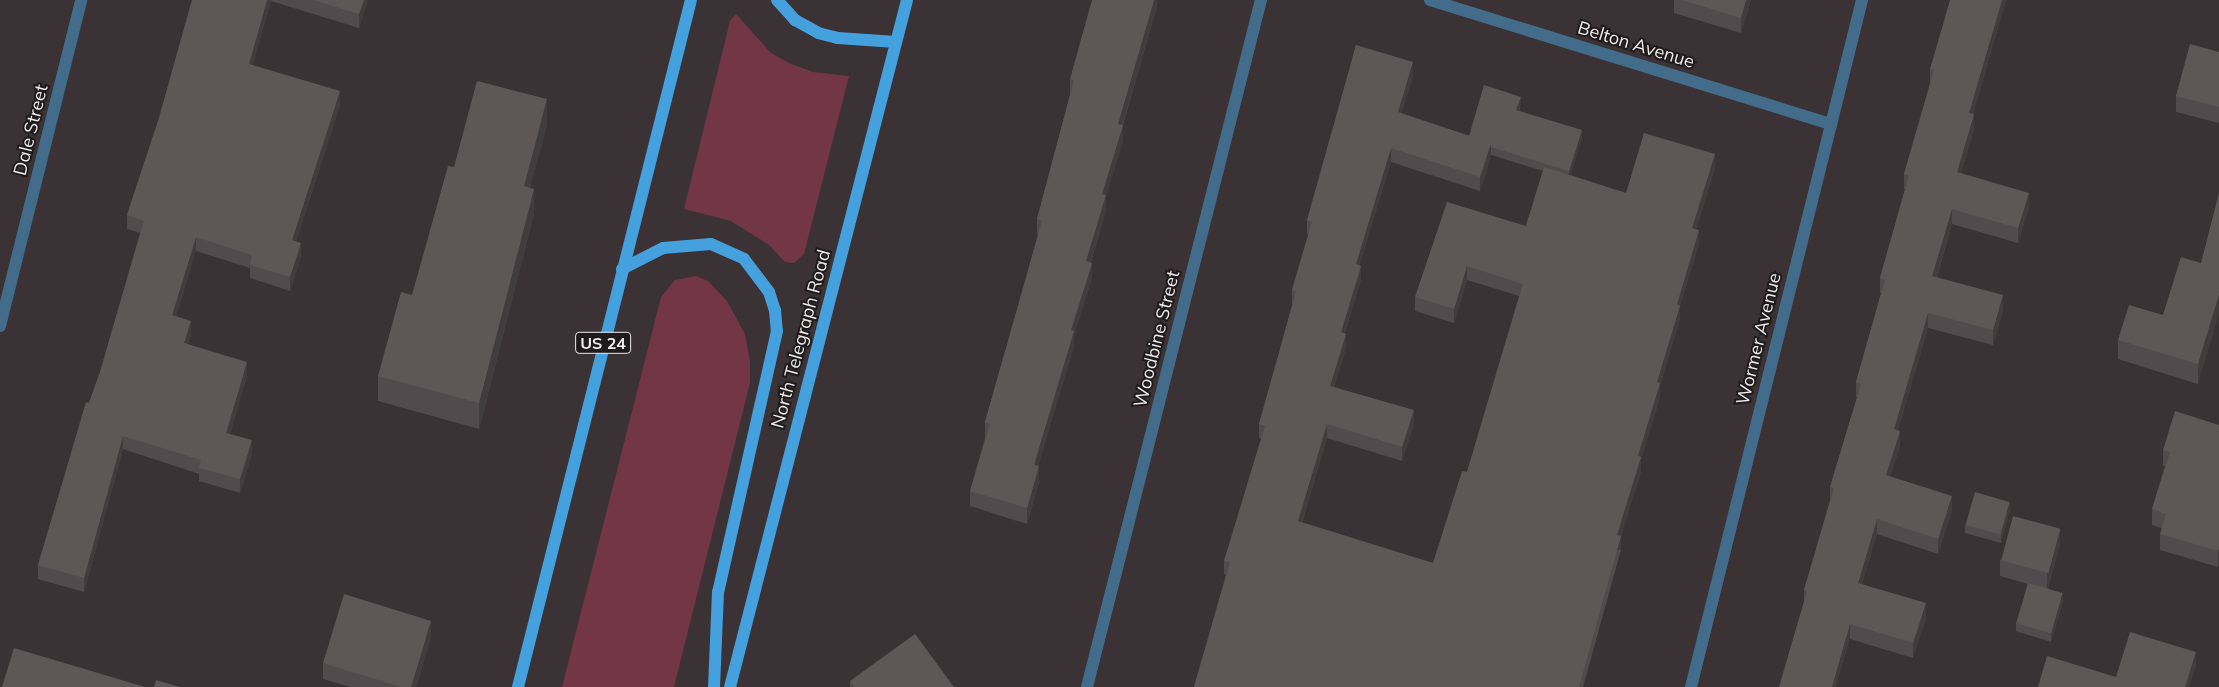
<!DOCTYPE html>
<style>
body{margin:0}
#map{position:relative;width:2219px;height:687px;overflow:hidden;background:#3a3234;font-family:Mulish,sans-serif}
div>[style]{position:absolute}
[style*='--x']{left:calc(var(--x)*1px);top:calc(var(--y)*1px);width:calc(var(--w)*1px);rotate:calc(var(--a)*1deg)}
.green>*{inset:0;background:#723647}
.minor>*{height:12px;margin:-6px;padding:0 6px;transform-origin:6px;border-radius:6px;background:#436c8a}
.major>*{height:12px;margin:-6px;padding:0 6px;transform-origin:6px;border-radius:6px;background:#44a1de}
.wall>*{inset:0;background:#524a4c}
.shaded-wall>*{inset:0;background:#423c3e;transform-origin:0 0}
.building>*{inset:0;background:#5f5658;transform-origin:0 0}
span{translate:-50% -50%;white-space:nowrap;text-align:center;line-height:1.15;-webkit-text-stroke:4px #1f1b1c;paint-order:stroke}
.shield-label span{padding:1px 4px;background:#1f1b1c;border:1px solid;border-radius:4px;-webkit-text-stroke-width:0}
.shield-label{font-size:16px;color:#f0ebec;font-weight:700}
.street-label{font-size:18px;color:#f0ebec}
</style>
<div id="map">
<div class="green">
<div style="clip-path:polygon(736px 14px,771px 53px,789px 63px,813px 72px,849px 76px,804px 254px,794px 263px,785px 262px,769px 245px,731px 221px,684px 209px,730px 21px)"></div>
<div style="clip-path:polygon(696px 276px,708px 281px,727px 301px,745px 334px,750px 360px,750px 383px,674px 687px,562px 687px,661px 297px,675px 280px)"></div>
</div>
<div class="minor">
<div style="--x:1430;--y:0;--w:420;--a:17.2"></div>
<div style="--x:0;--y:326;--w:336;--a:-76"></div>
<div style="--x:1087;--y:687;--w:709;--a:-75.79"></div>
<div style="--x:1691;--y:687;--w:708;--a:-76.02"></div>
</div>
<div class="major">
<div style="--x:777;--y:0;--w:27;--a:48"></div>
<div style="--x:795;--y:20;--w:26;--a:29"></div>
<div style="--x:818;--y:33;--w:21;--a:14"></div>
<div style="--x:838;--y:38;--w:58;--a:3.9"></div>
<div style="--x:622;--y:269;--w:46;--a:-27.1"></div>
<div style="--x:663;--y:248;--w:48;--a:-4.8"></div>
<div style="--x:711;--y:244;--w:36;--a:24"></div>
<div style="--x:744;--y:259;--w:41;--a:52.9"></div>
<div style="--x:769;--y:292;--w:19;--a:72"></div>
<div style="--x:775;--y:310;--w:21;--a:85"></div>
<div style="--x:777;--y:331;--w:268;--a:102.7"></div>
<div style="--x:718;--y:592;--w:95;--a:92.4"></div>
<div style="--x:518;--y:687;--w:708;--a:-75.87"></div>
<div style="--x:730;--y:687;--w:709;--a:-75.55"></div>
</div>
<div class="wall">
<div style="clip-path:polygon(192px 0,368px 0,359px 28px,271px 1px,252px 65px,340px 105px,296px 242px,301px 257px,290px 291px,250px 278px,250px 268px,196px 251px,176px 316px,191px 334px,188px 344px,247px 376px,230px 434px,252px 454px,240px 493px,199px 481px,199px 474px,123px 449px,84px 592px,38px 579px,38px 565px,89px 403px,100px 372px,140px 233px,127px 229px,127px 215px,159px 118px)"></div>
<div style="clip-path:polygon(1157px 0,1157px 6px,1123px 125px,1123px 141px,1106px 196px,1106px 211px,1091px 262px,1092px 278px,1074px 335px,1074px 346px,1038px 466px,1039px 482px,1027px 524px,970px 506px,970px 491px,985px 438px,985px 422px,1038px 235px,1037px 235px,1037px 219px,1070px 95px,1070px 79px)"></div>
<div style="clip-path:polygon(1674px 0,1751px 0,1741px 33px,1674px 13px)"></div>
<div style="clip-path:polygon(2006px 0,1973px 114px,1974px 129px,1961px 173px,2029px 208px,2018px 243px,1952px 224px,1937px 277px,2003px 310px,1993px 345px,1928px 328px,1898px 430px,1900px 446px,1890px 477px,1952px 511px,1938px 554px,1877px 534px,1862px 584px,1926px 618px,1913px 658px,1850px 639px,1804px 604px,1804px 590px,1830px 500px,1830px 487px,1857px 397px,1856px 397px,1856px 382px,1881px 293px,1880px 293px,1880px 278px,1905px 189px,1904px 189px,1904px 174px,1930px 84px,1930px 69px)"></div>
<div style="clip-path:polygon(2219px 52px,2219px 123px,2176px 112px,2176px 96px)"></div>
<div style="clip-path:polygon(evenodd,1413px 76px,1401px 114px,1469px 136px,1521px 105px,1519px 111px,1582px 138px,1570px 175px,1626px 193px,1715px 168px,1696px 229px,1699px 244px,1680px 306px,1680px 319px,1660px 385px,1660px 397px,1641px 459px,1641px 471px,1621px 536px,1621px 550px,1583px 687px,1194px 687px,1226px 575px,1224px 574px,1224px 561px,1261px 439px,1259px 438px,1259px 424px,1293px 304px,1292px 304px,1292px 290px,1308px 235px,1307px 234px,1307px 220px,1413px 76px,1491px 155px,1543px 171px,1526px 226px,1415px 297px,1415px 311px,1454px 323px,1467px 280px,1519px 296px,1467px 472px,1433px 563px,1302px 523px,1327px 438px,1402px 461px,1414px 424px,1334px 387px,1346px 348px,1345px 333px,1361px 279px,1359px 265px,1391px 162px,1480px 191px,1491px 155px)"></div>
<div style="clip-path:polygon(547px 125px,530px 188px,534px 214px,479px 429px,378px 401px,378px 376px,412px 295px,454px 167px)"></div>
<div style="clip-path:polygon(2201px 263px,2198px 384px,2118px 359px,2118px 340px,2163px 315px)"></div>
<div style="clip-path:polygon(2219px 425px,2218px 567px,2160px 550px,2160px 534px,2162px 528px,2152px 525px,2152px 509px,2165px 466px,2163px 466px,2163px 450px)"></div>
<div style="clip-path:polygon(2010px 510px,2001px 543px,1965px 533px,1965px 525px)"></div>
<div style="clip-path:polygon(2060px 545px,2048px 588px,2063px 601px,2051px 642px,2016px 631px,2016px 623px,2028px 584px,2000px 576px,2000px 560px)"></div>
<div style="clip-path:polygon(431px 637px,416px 687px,350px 687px,323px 679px,323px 663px)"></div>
<div style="clip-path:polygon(850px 681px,954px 687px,850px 687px)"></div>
</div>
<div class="shaded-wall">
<div style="clip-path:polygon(267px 0,271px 0,271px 1px,249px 78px,249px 64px)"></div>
<div style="clip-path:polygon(364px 0,368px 0,359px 28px,359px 14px)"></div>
<div style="clip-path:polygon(1154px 0,1157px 0,1157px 6px,1118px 140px,1118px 124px)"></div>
<div style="clip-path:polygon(1746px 0,1751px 0,1741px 33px,1741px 18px)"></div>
<div style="clip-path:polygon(2002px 0,2006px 0,1969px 128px,1969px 113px)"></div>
<div style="clip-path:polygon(1413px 62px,1413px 76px,1398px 126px,1398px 112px)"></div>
<div style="clip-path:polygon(340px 91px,340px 105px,292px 254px,292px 240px)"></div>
<div style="clip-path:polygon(1521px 97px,1521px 105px,1516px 118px,1516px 110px)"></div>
<div style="clip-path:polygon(547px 99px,547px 125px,524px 212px,524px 186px)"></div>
<div style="clip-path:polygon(1974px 114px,1974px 129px,1957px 187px,1957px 172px)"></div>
<div style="clip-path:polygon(1123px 125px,1123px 141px,1106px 196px,1106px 211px,1086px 277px,1086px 261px,1102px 194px)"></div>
<div style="clip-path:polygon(1582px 130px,1582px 138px,1569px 179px,1569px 171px)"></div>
<div style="clip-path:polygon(1491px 143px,1491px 157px,1480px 191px,1480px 177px)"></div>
<div style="clip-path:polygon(1391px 148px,1391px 162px,1356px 278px,1356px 264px)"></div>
<div style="clip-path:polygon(1715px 154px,1715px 168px,1692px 241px,1692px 228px)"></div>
<div style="clip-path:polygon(534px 189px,534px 214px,479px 429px,479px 403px)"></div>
<div style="clip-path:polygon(2029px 193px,2029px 208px,2018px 243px,2018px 228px)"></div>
<div style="clip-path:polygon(1952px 209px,1952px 224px,1932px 291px,1932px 276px)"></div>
<div style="clip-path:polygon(1699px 230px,1699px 244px,1680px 306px,1680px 319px,1660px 385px,1660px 397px,1641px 459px,1641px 471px,1617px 548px,1617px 535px,1677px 304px)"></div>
<div style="clip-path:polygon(196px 237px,196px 251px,172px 329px,172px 315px)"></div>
<div style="clip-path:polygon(301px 243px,301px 257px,290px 291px,290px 277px)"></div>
<div style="clip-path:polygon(1092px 263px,1092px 278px,1074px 335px,1074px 346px,1034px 480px,1034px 465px,1071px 330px)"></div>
<div style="clip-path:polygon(1361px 266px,1361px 279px,1341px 346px,1341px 332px)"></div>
<div style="clip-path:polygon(1467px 266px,1467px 280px,1454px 323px,1454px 309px)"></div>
<div style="clip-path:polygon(2003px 295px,2003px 310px,1993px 345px,1993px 330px)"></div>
<div style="clip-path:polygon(2219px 295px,2219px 314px,2198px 384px,2198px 364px)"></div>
<div style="clip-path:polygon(1928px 313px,1928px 328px,1894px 444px,1894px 429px)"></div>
<div style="clip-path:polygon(191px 321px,191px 334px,184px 357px,184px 343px)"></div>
<div style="clip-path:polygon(1346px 334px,1346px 348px,1330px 399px,1330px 386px)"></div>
<div style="clip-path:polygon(247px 362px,247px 376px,226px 447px,226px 433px)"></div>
<div style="clip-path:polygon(1414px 410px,1414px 424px,1402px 461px,1402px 447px)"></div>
<div style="clip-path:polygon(1327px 424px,1327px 438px,1298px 535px,1298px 521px)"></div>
<div style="clip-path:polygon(1900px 431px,1900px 446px,1886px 490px,1886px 475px)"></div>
<div style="clip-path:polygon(123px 436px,123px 449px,84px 592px,84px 578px)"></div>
<div style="clip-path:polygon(252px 440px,252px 454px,240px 493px,240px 479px)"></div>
<div style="clip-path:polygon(1039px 466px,1039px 482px,1027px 524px,1027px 508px)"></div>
<div style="clip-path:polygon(1952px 496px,1952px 511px,1938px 554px,1938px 539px)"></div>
<div style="clip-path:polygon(2010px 502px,2010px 510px,2001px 543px,2001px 534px)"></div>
<div style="clip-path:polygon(1877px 519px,1877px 534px,1858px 598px,1858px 583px)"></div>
<div style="clip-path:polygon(2060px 529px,2060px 545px,2047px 590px,2047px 574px)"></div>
<div style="left:1621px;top:536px;width:14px;height:157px;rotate:90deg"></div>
<div style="clip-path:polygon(2219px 549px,2219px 565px,2218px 567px,2218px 551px)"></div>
<div style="clip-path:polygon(2063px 593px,2063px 601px,2051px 642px,2051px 633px)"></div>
<div style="clip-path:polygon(1926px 603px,1926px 618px,1913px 658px,1913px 643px)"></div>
<div style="clip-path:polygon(431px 621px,431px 637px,416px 687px,411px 687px)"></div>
<div style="clip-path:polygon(1850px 624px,1850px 639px,1836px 687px,1832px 687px)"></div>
<div style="clip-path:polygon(2196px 652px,2196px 666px,2189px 687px,2185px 687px)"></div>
</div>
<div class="building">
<div style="clip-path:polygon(192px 0,267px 0,249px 64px,340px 91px,292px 240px,301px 243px,290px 277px,250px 265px,252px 255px,196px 237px,172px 315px,191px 321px,184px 343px,247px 362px,226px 433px,252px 440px,240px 479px,199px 468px,201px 460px,123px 436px,84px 578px,38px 565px,86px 402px,89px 403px,100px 372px,144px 221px,127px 215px,159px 118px)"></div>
<div style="clip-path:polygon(313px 0,364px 0,359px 14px)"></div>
<div style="clip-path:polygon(1092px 0,1154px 0,1118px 124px,1123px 125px,1102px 194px,1106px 195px,1086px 261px,1092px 263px,1071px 330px,1074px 331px,1034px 465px,1039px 466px,1027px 508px,970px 491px,990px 424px,985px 422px,1042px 221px,1037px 219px,1074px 80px,1070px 79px)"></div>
<div style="clip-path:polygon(1682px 0,1746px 0,1741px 18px)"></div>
<div style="clip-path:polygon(1950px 0,2002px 0,1969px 113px,1974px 114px,1957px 172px,2029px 193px,2018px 228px,1952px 209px,1932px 276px,2003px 295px,1993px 330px,1928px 313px,1894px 429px,1900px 431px,1886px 475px,1952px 496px,1938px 539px,1877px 519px,1858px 583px,1926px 603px,1913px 643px,1850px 624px,1832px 687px,1779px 687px,1807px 591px,1804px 590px,1834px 488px,1830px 487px,1861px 384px,1856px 382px,1885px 280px,1880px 278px,1909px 175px,1904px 174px,1934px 70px,1930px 69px)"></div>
<div style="clip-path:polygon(2190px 44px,2219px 52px,2219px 107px,2176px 96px)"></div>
<div style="clip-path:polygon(1356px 45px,1413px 62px,1398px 112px,1491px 143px,1480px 177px,1391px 148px,1356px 264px,1361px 266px,1341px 332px,1346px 334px,1330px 386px,1414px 410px,1402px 447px,1327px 424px,1298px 521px,1433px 563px,1462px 471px,1467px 472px,1523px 284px,1467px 266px,1454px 309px,1415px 297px,1447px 202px,1526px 226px,1544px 167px,1626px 193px,1644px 133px,1715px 154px,1692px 228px,1699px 230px,1677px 304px,1680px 306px,1657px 382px,1660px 383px,1638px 456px,1641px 457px,1617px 535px,1621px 536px,1579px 687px,1194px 687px,1230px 562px,1224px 561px,1265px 426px,1259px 424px,1296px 291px,1292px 290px,1312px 222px,1307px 220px)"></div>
<div style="clip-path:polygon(477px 81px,547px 99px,524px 186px,534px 189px,479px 403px,378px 376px,401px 292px,412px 295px,448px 166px,454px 167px)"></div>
<div style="clip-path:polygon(1484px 85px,1521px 97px,1516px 110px,1582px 130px,1569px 171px,1491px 147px,1491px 143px,1469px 136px)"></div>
<div style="clip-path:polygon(2219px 193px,2219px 295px,2198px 364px,2118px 340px,2129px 305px,2163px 315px,2181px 257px,2201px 263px)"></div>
<div style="clip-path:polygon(2175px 411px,2219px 425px,2219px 549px,2218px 551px,2160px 534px,2166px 514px,2152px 509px,2170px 452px,2163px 450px)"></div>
<div style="left:1975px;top:492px;width:36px;height:34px;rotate:16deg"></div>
<div style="left:2013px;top:516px;width:49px;height:46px;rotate:15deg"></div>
<div style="left:2028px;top:583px;width:36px;height:42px;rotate:16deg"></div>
<div style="clip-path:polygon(344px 594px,431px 621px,411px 687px,401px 687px,323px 663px)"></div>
<div style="clip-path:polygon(2130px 632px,2196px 652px,2185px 687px,2038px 687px,2047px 656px,2116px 677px)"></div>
<div style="clip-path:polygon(915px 634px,954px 687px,854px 687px,850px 681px)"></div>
<div style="clip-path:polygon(14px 648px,145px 687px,2px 687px)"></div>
<div style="clip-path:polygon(156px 680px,180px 687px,154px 687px)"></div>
</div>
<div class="shield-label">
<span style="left:603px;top:343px">US 24</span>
</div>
<div class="street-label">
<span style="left:1636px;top:45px;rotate:17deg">Belton Avenue</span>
<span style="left:31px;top:130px;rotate:-76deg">Dale Street</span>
<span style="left:801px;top:339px;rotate:-75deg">North Telegraph Road</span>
<span style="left:1157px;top:339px;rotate:-76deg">Woodbine Street</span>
<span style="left:1759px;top:339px;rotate:-76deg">Wormer Avenue</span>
</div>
</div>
